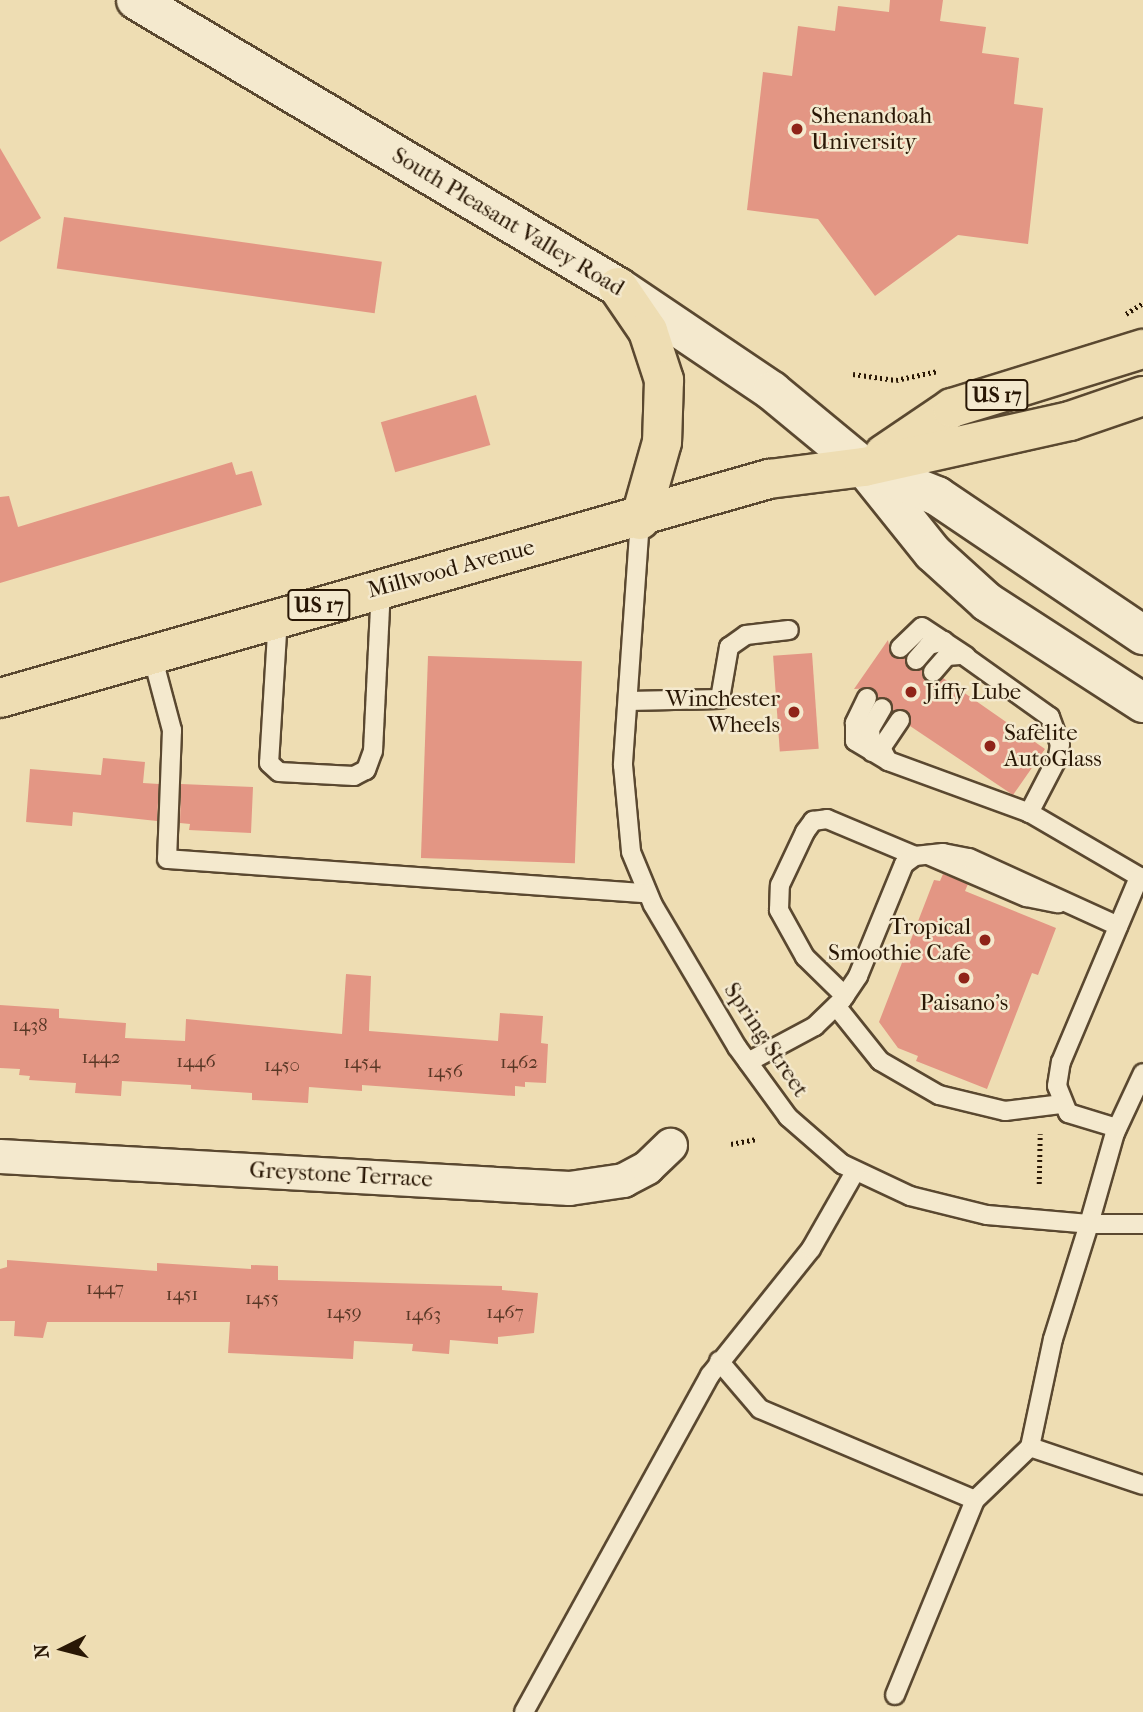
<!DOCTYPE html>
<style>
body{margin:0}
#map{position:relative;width:1143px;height:1712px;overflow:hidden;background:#eeddb3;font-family:"IM FELL French Canon",serif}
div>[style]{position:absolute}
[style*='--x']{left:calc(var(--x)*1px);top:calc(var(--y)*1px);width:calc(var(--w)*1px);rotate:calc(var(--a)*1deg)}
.building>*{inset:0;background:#e39684;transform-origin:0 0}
.path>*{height:4.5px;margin-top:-2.25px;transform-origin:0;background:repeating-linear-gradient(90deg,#291705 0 2px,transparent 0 5.5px)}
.roads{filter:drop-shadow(2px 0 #5a4830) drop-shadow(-2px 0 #5a4830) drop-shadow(0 2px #5a4830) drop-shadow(0 -2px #5a4830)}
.lane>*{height:18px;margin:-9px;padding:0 9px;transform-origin:9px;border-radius:9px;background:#f4e9ce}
.street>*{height:33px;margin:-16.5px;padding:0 16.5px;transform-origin:16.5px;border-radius:16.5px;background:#f4e9ce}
.secondary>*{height:38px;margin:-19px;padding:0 19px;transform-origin:19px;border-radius:19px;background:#f4e9ce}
.primary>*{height:38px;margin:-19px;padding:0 19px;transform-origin:19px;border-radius:19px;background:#eeddb3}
.dots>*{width:19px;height:19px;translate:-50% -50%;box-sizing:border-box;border:4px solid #f4e9ce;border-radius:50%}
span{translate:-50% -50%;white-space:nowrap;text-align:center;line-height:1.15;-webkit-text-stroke:5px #f4e9ce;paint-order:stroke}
.number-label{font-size:19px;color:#583725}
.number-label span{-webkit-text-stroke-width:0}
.shield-label span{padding:2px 5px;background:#f4e9ce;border:2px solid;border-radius:5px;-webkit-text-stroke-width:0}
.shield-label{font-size:21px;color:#291705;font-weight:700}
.poi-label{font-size:23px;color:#291705}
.left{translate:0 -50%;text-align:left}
.right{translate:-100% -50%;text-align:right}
.street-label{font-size:23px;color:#291705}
.north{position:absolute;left:28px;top:1614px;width:70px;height:70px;-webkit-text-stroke:5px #f4e9ce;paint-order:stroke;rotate:264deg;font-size:19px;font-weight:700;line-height:28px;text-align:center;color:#291705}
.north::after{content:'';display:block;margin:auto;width:24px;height:32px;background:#291705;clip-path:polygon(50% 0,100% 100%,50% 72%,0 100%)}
</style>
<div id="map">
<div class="building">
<div style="clip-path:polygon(890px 0,943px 0,940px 21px,986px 27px,982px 53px,1019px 58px,1014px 104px,1043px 108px,1028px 244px,958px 235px,875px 296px,818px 219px,747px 210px,763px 72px,792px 76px,798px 26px,835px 31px,838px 6px,889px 12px)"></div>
<div style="clip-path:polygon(0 148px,41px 218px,0 242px)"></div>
<div style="left:64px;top:217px;width:321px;height:52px;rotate:8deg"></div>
<div style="left:476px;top:395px;width:52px;height:99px;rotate:74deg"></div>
<div style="clip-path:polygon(232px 462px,236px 475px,252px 471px,262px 505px,0 583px,0 497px,9px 496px,18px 527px)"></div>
<div style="clip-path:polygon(888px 640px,891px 655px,905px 658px,913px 671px,922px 669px,926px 681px,936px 683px,943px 678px,1045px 749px,1013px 795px,910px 726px,907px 711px,892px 712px,891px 702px,878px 698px,872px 688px,854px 689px)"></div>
<div style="left:812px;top:653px;width:96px;height:39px;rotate:86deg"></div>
<div style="left:428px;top:656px;width:154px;height:202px;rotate:2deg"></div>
<div style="clip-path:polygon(103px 758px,145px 762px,143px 783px,159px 784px,157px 821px,73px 812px,72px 826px,26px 822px,30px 769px,101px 775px)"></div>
<div style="clip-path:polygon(181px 784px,253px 787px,251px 833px,189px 830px,190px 824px,180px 823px)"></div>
<div style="clip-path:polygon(943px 874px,968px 884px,965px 891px,1056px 928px,1038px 975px,1032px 973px,987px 1089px,916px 1061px,918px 1056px,898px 1048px,879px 1022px,934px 880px,940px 881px)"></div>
<div style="clip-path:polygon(346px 974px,371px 976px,369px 1031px,498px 1041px,500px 1013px,543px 1016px,541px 1043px,548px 1044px,546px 1083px,525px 1082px,525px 1087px,515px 1086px,515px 1096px,362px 1085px,362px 1091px,309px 1087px,308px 1103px,252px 1100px,252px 1093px,191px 1089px,191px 1085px,122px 1081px,121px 1096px,75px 1093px,76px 1083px,29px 1080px,30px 1076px,19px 1075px,20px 1069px,0 1068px,0 1005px,59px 1009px,59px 1018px,126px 1023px,125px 1038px,185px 1041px,186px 1019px,342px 1034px)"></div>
<div style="clip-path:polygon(7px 1260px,157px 1271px,157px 1263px,251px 1269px,251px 1265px,278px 1266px,278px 1280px,502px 1286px,502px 1290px,538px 1293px,534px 1333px,498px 1337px,498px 1344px,450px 1340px,449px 1354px,412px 1351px,413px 1344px,354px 1341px,353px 1359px,228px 1353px,230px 1322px,47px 1322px,43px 1338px,14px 1336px,15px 1321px,0 1321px,0 1269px,7px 1267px)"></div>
</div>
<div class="path">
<div style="--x:1126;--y:314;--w:20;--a:-33"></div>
<div style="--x:853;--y:374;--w:43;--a:7.9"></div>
<div style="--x:896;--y:380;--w:43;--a:-12.1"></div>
<div style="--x:731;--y:1144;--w:26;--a:-11"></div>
<div style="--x:1039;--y:1184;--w:50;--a:-88.9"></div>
</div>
<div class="roads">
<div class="lane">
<div style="--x:640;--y:520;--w:246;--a:94"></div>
<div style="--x:623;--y:765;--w:87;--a:84.7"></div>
<div style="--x:631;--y:852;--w:57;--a:67.5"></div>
<div style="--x:653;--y:905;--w:165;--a:59.4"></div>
<div style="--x:737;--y:1047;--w:87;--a:53.9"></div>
<div style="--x:788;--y:1117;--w:72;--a:41"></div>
<div style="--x:842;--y:1164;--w:75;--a:25.2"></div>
<div style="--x:910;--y:1196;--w:79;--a:13.9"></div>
<div style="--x:987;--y:1215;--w:102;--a:5"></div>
<div style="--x:1089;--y:1224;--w:95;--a:-74.1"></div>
<div style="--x:1115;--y:1133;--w:66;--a:-65"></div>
<div style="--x:278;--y:617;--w:146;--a:93.5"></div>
<div style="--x:269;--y:763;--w:13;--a:42"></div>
<div style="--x:279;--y:772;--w:75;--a:3.1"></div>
<div style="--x:354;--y:776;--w:13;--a:-27"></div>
<div style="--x:366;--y:770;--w:20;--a:-70"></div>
<div style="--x:373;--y:751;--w:164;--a:-87.2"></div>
<div style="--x:900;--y:648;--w:30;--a:-44"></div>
<div style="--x:922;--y:627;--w:53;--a:33.4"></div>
<div style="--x:152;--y:655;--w:78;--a:75.1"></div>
<div style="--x:172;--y:730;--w:129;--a:92.2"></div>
<div style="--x:167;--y:859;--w:481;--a:4.1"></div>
<div style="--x:916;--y:660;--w:20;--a:-49"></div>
<div style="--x:929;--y:645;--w:16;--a:-14"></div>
<div style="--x:933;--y:672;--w:21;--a:-49"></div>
<div style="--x:947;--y:656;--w:16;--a:-4"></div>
<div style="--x:963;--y:655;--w:107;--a:35.5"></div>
<div style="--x:1050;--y:717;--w:29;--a:70"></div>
<div style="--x:1060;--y:744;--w:13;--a:99"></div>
<div style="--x:1058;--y:757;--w:63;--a:117.4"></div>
<div style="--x:867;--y:698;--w:28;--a:116"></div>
<div style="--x:855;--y:723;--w:18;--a:90"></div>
<div style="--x:855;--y:741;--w:35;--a:31"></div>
<div style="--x:628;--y:701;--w:92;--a:-1.2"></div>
<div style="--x:720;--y:699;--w:53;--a:-80.2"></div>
<div style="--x:729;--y:647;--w:21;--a:-35"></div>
<div style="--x:746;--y:635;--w:43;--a:-6.6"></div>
<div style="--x:900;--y:720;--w:34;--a:124"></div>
<div style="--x:881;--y:748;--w:15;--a:62"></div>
<div style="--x:888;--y:761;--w:151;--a:20.1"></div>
<div style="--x:1030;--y:813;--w:131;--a:30.3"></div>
<div style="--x:872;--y:752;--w:23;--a:-95"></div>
<div style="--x:870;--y:729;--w:24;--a:-60"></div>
<div style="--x:928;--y:855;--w:107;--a:23.2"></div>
<div style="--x:1026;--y:897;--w:33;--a:11"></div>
<div style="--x:845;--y:996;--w:56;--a:-135.7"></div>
<div style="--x:805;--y:957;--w:54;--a:-119"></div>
<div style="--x:779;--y:910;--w:25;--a:-88"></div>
<div style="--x:780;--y:885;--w:59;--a:-64.7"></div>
<div style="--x:805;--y:832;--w:14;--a:-54"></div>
<div style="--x:813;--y:821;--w:14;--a:-8"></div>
<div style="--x:827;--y:819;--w:95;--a:22.8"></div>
<div style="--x:836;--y:1006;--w:70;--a:51.3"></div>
<div style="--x:880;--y:1061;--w:68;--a:30"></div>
<div style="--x:939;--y:1095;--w:68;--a:13.6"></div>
<div style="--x:1005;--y:1111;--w:56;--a:-7.1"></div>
<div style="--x:748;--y:1062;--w:76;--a:-28.2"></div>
<div style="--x:815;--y:1026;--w:37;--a:-44"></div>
<div style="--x:842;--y:1000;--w:29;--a:-56"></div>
<div style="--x:858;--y:976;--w:121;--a:-67.7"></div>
<div style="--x:904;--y:864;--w:14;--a:-36"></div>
<div style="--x:915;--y:856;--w:28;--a:-6"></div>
<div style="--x:943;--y:853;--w:26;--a:11"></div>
<div style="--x:969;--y:858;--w:164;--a:24.5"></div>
<div style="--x:1117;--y:1128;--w:51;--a:-163"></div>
<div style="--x:1068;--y:1113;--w:29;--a:-112"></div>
<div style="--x:1057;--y:1086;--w:24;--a:-81"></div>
<div style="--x:1061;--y:1062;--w:201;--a:-67.1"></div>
<div style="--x:719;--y:1361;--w:63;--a:49.5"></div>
<div style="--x:760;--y:1409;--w:233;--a:22.9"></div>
<div style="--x:975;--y:1500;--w:76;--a:-43.9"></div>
<div style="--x:1030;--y:1447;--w:110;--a:-78"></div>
<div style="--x:1053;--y:1339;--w:121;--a:-72.6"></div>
<div style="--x:1089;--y:1224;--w:54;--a:0"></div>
<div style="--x:1030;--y:1447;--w:119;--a:18.6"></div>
<div style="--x:895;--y:1695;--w:211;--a:-67.7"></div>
<div style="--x:524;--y:1712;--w:385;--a:-61.1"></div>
<div style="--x:710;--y:1375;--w:161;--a:-51.3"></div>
<div style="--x:811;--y:1249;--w:89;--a:-60.3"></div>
</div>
<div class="street">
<div style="--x:0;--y:1156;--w:570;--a:3.22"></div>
<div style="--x:569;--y:1188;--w:55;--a:-8.4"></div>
<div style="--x:623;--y:1180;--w:27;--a:-28"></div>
<div style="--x:647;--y:1167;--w:32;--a:-44"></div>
</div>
<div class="secondary">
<div style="--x:136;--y:0;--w:561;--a:30.77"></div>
<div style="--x:618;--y:287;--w:186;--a:34"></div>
<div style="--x:772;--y:391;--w:119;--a:39.6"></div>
<div style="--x:864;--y:467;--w:110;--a:51.3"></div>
<div style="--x:933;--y:553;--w:73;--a:42.2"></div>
<div style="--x:987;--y:602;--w:186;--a:32.9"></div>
<div style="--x:864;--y:467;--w:79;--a:21.7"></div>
<div style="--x:937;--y:496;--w:249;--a:34"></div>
</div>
<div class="primary">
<div style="--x:618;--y:287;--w:53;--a:55.7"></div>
<div style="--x:648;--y:331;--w:52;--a:71.9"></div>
<div style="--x:664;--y:380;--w:62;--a:91.8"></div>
<div style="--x:662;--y:442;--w:81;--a:105.8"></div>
<div style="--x:884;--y:454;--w:82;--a:-34.1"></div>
<div style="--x:952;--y:408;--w:200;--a:-17.2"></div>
<div style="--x:0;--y:698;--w:800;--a:-15.9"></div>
<div style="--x:769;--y:479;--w:96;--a:-7.2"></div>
<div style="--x:864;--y:467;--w:211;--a:-12.6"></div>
<div style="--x:1070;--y:421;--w:77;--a:-18.9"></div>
</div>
</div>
<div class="dots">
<div style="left:797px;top:129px;background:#8f2418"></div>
<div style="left:911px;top:692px;background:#8f2418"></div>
<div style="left:794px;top:712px;background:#8f2418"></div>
<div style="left:990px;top:746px;background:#8f2418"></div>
<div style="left:985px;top:940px;background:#8f2418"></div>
<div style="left:964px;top:978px;background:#8f2418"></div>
</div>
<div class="number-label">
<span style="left:30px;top:1026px">1438</span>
<span style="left:101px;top:1058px">1442</span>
<span style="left:196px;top:1062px">1446</span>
<span style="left:362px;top:1063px">1454</span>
<span style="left:519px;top:1063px">1462</span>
<span style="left:282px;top:1066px">1450</span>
<span style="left:445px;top:1072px">1456</span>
<span style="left:105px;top:1289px">1447</span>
<span style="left:182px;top:1295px">1451</span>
<span style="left:262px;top:1299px">1455</span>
<span style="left:344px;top:1313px">1459</span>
<span style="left:505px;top:1313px">1467</span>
<span style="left:423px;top:1315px">1463</span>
</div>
<div class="shield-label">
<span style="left:997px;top:395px">US 17</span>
<span style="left:319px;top:605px">US 17</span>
</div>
<div class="poi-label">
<span class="left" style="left:811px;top:129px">Shenandoah<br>University</span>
<span class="left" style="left:925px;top:692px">Jiffy Lube</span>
<span class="right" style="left:780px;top:712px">Winchester<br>Wheels</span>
<span class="left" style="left:1004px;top:746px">Safelite<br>AutoGlass</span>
<span class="right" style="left:971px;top:940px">Tropical<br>Smoothie Cafe</span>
<span style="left:964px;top:1003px">Paisano's</span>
</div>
<div class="street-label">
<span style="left:508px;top:222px;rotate:31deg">South Pleasant Valley Road</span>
<span style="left:451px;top:569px;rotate:-15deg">Millwood Avenue</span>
<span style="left:766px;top:1040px;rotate:56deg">Spring Street</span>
<span style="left:341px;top:1175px;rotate:3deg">Greystone Terrace</span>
</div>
<div class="north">N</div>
</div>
